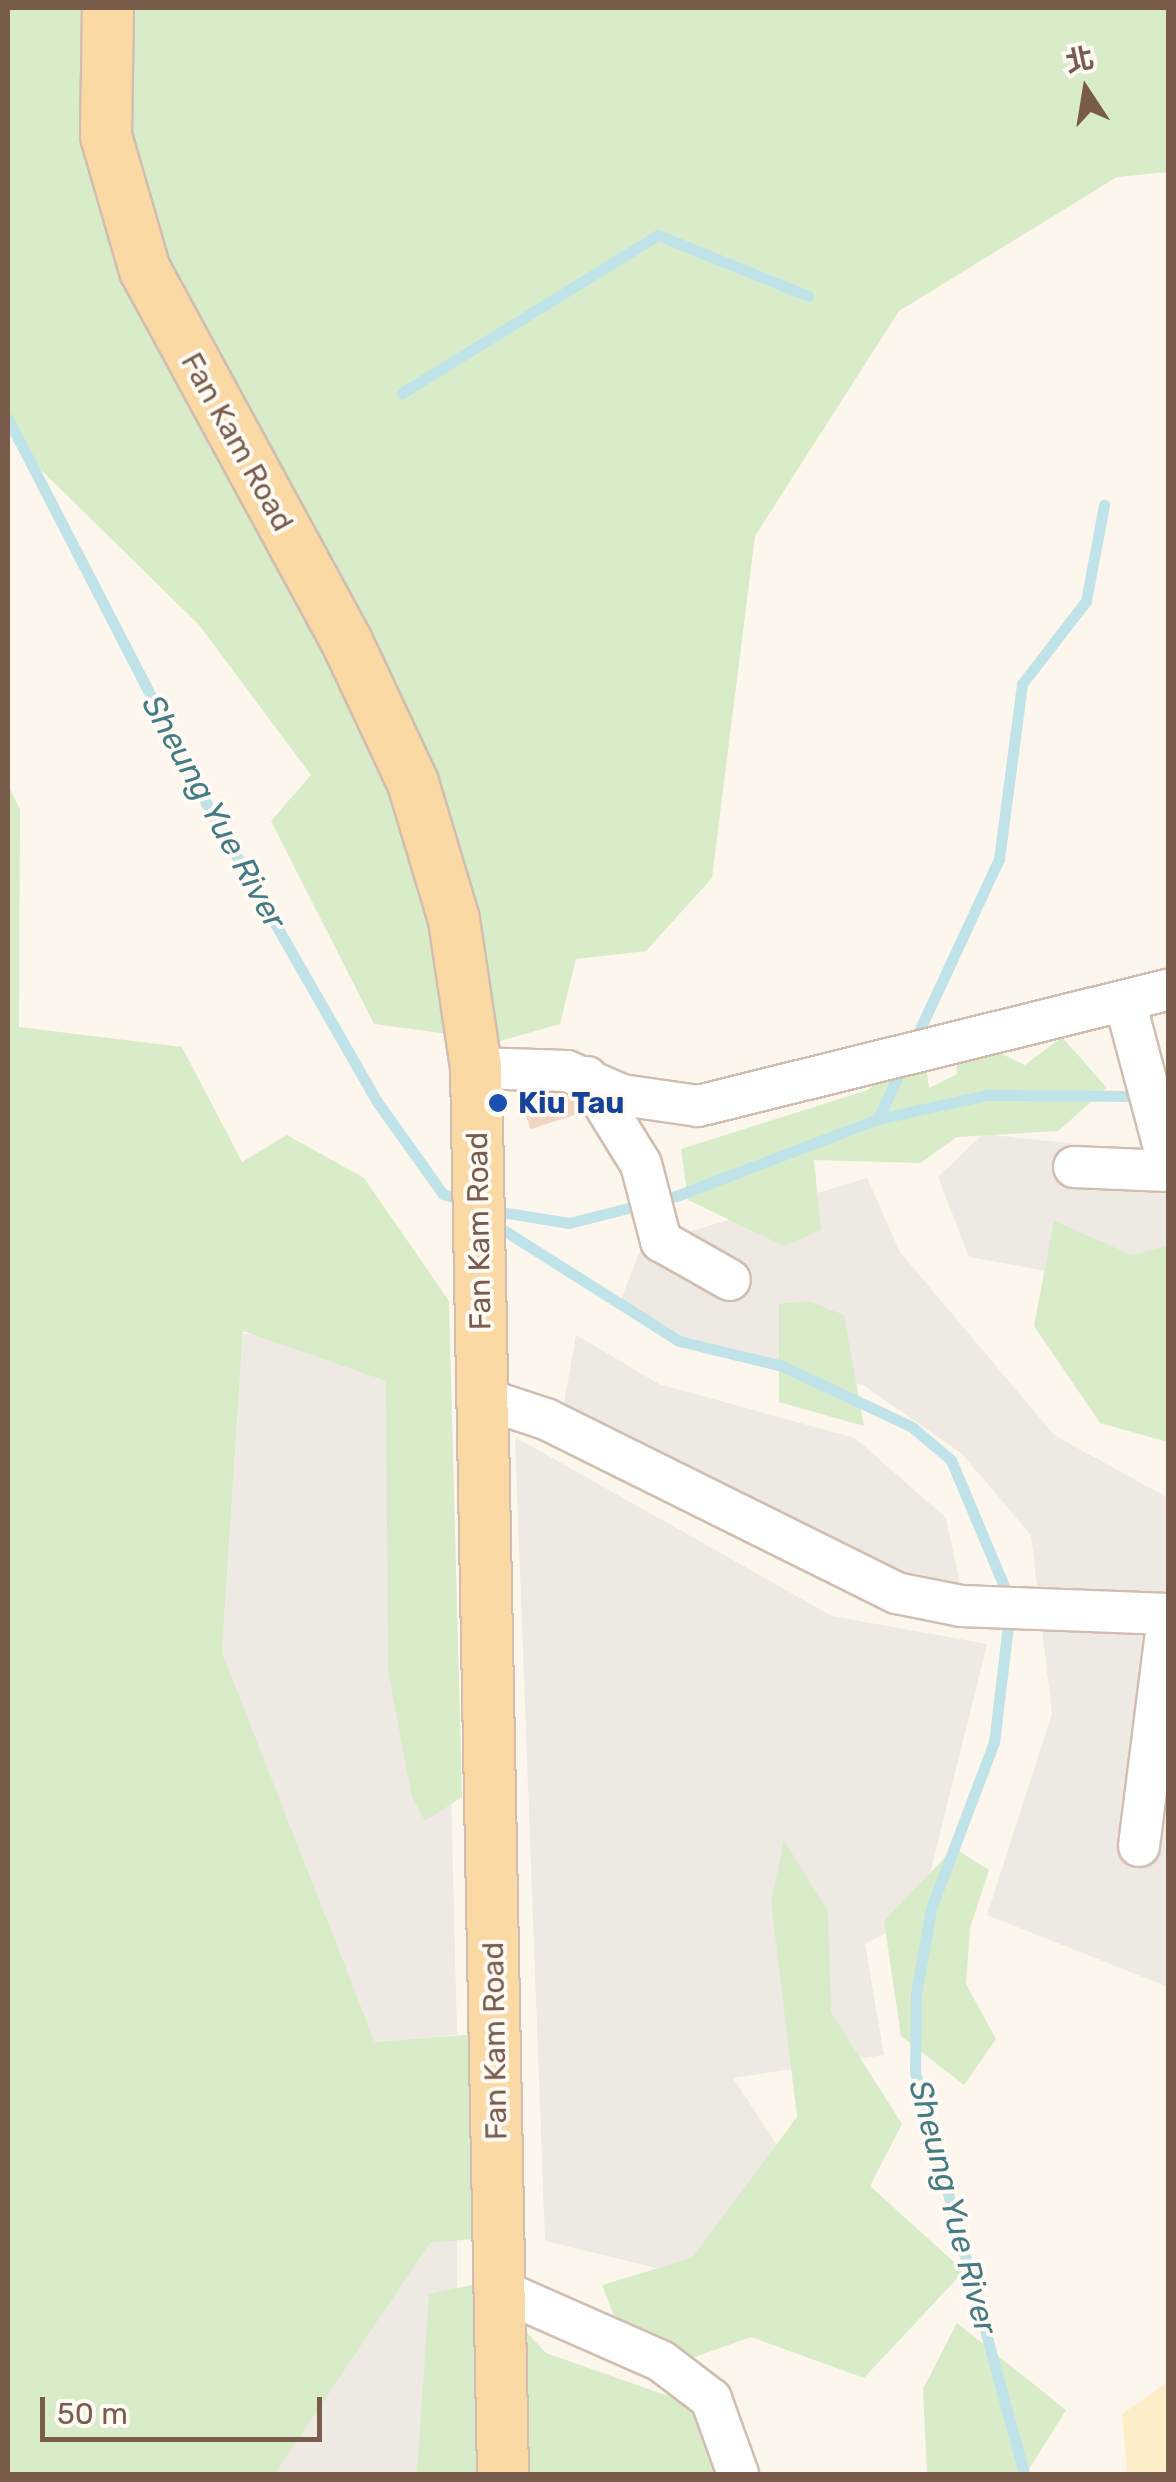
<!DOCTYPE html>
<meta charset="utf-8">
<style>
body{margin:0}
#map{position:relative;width:1176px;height:2482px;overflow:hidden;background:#fdf6ec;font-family:Rubik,"Noto Sans TC",sans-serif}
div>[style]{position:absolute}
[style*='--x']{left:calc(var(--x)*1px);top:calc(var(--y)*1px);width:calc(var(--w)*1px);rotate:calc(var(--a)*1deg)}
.industrial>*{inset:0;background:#efe9e4}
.green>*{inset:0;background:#d8ecc9}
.sand>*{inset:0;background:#fcefc7}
.stream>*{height:11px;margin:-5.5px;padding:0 5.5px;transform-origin:5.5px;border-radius:5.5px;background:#bfe3e8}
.building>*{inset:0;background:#f3d5c3;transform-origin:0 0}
.roads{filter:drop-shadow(2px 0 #d1beb0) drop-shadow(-2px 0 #d1beb0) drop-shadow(0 2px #d1beb0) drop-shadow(0 -2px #d1beb0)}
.minor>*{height:40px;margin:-20px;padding:0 20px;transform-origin:20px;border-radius:20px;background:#fff}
.major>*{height:50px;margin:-25px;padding:0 25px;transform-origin:25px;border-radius:25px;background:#fbd9a5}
.dots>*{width:28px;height:28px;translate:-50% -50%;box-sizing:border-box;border:5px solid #fffaf3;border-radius:50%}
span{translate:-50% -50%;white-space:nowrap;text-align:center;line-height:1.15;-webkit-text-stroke:8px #fffaf3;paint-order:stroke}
.street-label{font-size:30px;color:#7a5c4d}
.transit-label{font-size:30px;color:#164399;font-weight:700}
.left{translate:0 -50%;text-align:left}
.water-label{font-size:32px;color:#437c86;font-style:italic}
.frame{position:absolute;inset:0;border:10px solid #7a5c4d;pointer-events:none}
.north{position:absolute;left:1036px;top:40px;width:100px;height:100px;-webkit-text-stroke:8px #fffaf3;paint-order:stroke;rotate:348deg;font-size:28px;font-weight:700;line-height:40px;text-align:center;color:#7a5c4d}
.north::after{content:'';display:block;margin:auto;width:35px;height:45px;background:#7a5c4d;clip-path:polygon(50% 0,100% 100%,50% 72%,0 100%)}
.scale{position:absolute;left:40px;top:2397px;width:282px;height:45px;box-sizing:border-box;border:5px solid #7a5c4d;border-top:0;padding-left:12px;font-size:30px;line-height:35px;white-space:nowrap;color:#7a5c4d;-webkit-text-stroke:8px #fffaf3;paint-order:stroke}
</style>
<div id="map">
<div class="industrial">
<div style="clip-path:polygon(983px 1134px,1168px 1154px,1168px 1293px,969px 1257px,938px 1177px)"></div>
<div style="clip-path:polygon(867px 1178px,900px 1252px,1054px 1435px,1168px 1498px,1168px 1987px,987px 1915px,1052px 1714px,1031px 1535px,961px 1453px,863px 1385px,683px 1343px,618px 1307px,642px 1246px)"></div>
<div style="clip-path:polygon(440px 1329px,457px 2035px,375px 2042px,222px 1652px,243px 1334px)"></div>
<div style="clip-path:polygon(576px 1335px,659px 1384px,855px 1438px,946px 1518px,961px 1588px,876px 1568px,563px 1409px)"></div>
<div style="clip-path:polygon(515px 1437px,832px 1616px,987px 1644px,920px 1914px,865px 1944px,884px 2055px,733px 2078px,783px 2154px,698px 2278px,545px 2241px)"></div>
<div style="clip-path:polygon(457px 2240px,457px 2474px,275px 2474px,430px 2243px)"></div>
</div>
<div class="green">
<div style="clip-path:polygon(8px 8px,1168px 8px,1168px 172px,1117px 177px,899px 311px,755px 536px,712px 878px,646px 951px,576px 959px,560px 1024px,500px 1041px,374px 1024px,271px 821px,311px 775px,199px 625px,32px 461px,8px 419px)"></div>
<div style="clip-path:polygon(8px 785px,20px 809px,19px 1027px,182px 1047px,242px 1162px,287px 1135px,364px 1178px,449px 1301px,462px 1797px,425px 1821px,412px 1797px,388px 1671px,386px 1381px,243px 1331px,222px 1652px,375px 2042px,489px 2033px,494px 2237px,430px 2243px,275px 2474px,8px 2474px)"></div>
<div style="clip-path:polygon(956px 1032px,1025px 1065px,1062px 1037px,1107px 1088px,1058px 1131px,957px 1137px,920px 1163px,814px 1160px,821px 1230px,784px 1246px,688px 1200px,681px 1149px,868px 1090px,922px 1037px,929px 1088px,957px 1074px)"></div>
<div style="clip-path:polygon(1054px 1221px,1132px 1255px,1168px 1246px,1168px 1442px,1100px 1423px,1034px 1326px)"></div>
<div style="clip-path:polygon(808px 1301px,844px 1315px,864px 1426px,779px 1402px,779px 1304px)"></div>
<div style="clip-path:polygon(784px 1840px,828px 1911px,831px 2012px,902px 2124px,870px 2186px,964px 2271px,864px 2378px,751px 2337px,689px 2359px,614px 2316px,602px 2285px,692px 2258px,797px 2117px,771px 1902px)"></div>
<div style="clip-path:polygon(954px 1848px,989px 1870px,970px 1928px,966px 1984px,996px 2039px,964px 2085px,901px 2036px,884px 1921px)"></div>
<div style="clip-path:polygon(481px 2283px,546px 2353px,725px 2416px,715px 2474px,417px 2474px,429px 2294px)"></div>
<div style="clip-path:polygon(957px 2323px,1066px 2410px,1026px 2474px,927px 2474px,923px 2389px)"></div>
</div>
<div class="sand">
<div style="clip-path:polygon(1168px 2382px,1168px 2474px,1127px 2474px,1122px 2414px)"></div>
</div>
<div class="stream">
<div style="--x:402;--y:393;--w:301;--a:-31.7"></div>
<div style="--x:658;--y:235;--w:162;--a:22.1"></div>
<div style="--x:8;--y:419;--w:432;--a:62.7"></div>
<div style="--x:206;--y:803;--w:346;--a:60.2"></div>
<div style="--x:378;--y:1103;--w:112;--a:54.5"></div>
<div style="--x:443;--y:1194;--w:25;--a:18"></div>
<div style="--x:914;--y:1042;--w:202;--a:-65.1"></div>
<div style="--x:999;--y:859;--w:177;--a:-82.5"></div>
<div style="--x:1022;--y:684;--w:105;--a:-52.4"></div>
<div style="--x:1086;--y:601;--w:98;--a:-79.4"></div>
<div style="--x:878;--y:1119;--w:62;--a:-65.1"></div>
<div style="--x:489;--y:1210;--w:81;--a:9.2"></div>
<div style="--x:569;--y:1223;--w:110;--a:-14.2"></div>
<div style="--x:676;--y:1196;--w:216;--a:-20.9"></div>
<div style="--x:878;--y:1119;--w:112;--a:-12.4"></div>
<div style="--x:987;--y:1095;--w:156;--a:0.4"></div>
<div style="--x:494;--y:1224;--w:219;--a:32.3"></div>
<div style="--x:679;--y:1341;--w:106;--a:13.6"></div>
<div style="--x:782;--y:1366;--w:144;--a:25.1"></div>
<div style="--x:912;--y:1427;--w:51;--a:40.2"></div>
<div style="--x:951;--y:1460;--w:150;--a:67.2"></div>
<div style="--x:1009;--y:1617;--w:126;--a:96.8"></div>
<div style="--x:994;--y:1742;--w:178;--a:110.7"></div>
<div style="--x:931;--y:1909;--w:86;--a:100"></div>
<div style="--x:916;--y:1994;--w:78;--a:90.7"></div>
<div style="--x:915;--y:2072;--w:417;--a:74.8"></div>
</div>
<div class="building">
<div style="left:569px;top:1083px;width:32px;height:51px;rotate:72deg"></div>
</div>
<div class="roads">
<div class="minor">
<div style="--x:1125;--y:1002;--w:167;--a:75"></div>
<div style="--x:476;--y:1068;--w:91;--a:1.9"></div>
<div style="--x:567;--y:1071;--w:60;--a:23.6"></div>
<div style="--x:622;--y:1095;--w:77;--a:8.2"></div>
<div style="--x:698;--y:1106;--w:484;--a:-13.9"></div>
<div style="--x:587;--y:1077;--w:102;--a:58.2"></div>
<div style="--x:641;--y:1164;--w:80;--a:75.4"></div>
<div style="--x:661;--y:1241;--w:79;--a:29.5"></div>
<div style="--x:1074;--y:1167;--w:94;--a:2.4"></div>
<div style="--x:482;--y:1398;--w:67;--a:18.2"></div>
<div style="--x:546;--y:1419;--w:391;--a:26.4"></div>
<div style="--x:896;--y:1593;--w:66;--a:11.3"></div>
<div style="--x:961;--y:1606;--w:207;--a:2.2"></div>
<div style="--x:1139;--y:1846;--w:231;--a:-82.8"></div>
<div style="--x:500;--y:2290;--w:176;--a:23.8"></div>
<div style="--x:661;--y:2361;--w:63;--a:37.2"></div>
<div style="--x:711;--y:2399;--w:80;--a:70.2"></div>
</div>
<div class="major">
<div style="--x:108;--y:8;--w:128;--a:90.9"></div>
<div style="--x:106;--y:136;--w:140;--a:73.8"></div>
<div style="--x:145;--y:270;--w:423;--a:61.5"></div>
<div style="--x:347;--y:642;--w:156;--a:64.9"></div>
<div style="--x:413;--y:783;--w:143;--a:73.3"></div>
<div style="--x:454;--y:920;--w:150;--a:81.5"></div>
<div style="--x:476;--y:1068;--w:1406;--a:88.9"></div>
</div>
</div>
<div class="dots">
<div style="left:498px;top:1103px;background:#1a4fb4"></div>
</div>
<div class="street-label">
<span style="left:237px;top:442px;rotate:61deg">Fan Kam Road</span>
<span style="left:479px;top:1231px;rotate:-91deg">Fan Kam Road</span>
<span style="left:495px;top:2041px;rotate:-91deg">Fan Kam Road</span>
</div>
<div class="transit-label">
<span class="left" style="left:518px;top:1103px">Kiu Tau</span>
</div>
<div class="water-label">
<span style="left:214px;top:812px;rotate:61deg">Sheung Yue River</span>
<span style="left:953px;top:2207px;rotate:75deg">Sheung Yue River</span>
</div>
<div class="frame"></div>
<div class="north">北</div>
<div class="scale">50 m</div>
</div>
